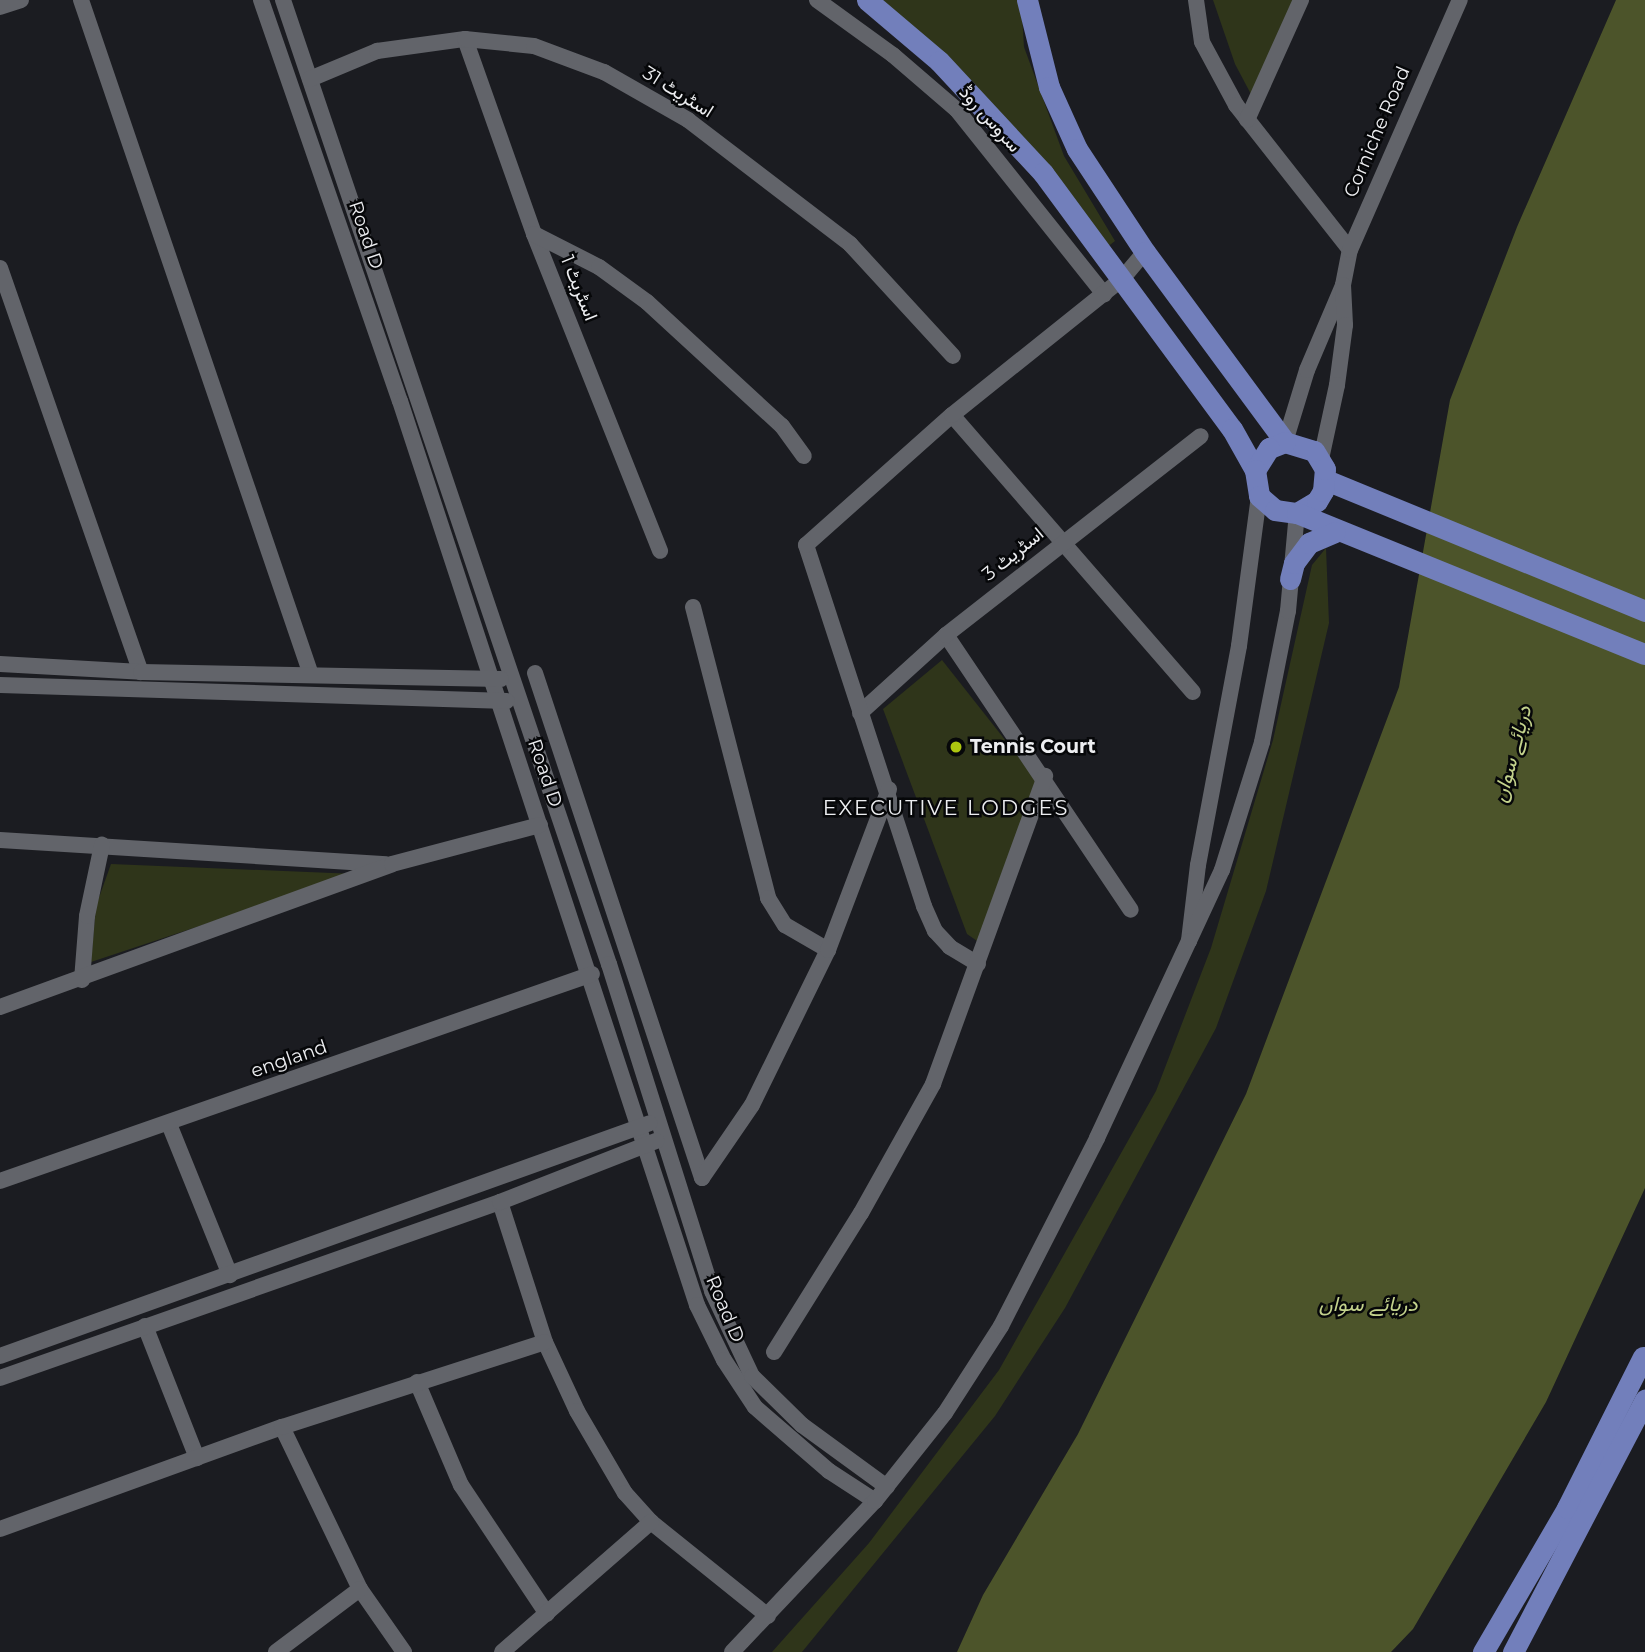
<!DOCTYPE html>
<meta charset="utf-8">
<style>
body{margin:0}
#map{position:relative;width:1645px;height:1652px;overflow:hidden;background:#1b1c21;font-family:Montserrat,Vazirmatn,sans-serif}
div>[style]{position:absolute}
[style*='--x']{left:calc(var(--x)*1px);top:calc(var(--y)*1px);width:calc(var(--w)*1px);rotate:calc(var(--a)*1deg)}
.green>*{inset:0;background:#2f351a}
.water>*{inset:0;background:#4c542a}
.minor>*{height:16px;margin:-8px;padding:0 8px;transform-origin:8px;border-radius:8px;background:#62646a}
.major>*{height:21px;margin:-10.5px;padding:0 10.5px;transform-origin:10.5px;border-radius:10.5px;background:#727fbb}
.dots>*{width:19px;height:19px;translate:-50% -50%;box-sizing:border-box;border:4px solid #060709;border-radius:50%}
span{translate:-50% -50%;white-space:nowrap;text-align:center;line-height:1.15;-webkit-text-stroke:5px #060709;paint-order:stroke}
.street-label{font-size:19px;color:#edeef1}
.poi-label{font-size:19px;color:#edeef1;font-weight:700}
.left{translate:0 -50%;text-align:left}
.water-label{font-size:21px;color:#c3d28c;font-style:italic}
.neighbourhood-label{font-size:21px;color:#edeef1;letter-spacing:2px}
</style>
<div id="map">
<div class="green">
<div style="clip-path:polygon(883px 0,1021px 0,1024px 47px,1064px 156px,1115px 241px,1106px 248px)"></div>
<div style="clip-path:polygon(1213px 0,1296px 0,1253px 98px,1235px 64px)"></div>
<div style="clip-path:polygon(1326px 548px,1329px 623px,1266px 891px,1216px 1028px,1065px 1308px,995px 1416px,802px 1652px,772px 1652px,869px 1543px,999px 1370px,1156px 1091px,1211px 948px,1273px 740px,1312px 565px)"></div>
<div style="clip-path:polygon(942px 660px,1036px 779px,980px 943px,967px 934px,883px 709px)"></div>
<div style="clip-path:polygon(111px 864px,356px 874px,91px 962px,96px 906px)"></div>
</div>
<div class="water">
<div style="clip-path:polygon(1616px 0,1645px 0,1645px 1188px,1546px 1402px,1413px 1629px,1391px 1652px,957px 1652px,983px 1595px,1078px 1434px,1246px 1094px,1399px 687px,1450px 400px,1517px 227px)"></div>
</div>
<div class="minor">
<div style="--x:81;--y:0;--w:710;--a:71.18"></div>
<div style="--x:261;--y:0;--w:424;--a:70.9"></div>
<div style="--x:400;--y:401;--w:952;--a:71.81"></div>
<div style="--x:697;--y:1305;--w:61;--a:63.9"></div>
<div style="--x:724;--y:1360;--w:56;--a:56.6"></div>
<div style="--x:755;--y:1407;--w:98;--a:40.9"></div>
<div style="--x:829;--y:1471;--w:55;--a:33.1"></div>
<div style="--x:283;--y:0;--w:1018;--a:71.32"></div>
<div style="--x:609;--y:964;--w:343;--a:72.5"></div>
<div style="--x:712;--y:1291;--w:94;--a:64.8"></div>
<div style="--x:752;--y:1376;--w:70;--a:44.4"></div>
<div style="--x:802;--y:1425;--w:105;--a:36.1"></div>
<div style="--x:817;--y:0;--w:94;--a:35.9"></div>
<div style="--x:893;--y:55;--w:84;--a:40.7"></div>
<div style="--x:957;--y:110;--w:236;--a:51.4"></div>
<div style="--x:1196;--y:0;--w:42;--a:81.9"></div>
<div style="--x:1202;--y:42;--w:72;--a:61.6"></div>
<div style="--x:1236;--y:105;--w:184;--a:51.8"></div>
<div style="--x:0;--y:7;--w:22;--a:-18"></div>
<div style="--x:465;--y:39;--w:207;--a:70.5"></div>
<div style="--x:534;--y:234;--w:341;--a:68.3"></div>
<div style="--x:310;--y:79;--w:73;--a:-22.7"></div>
<div style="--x:377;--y:51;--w:89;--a:-7.8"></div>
<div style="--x:465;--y:39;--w:69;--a:5.8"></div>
<div style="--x:534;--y:46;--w:75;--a:20.4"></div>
<div style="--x:604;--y:72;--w:97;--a:29.7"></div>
<div style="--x:688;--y:120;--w:204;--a:37.4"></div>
<div style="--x:850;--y:244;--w:152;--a:47.4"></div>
<div style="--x:1247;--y:120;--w:132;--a:-65.8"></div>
<div style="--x:534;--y:234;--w:73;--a:26.9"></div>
<div style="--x:599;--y:267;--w:59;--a:36.1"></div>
<div style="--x:647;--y:302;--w:183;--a:42.6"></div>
<div style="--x:782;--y:426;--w:37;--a:54"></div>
<div style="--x:0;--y:268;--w:428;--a:70.8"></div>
<div style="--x:1343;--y:285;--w:36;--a:-79"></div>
<div style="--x:1350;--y:250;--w:273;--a:-66.3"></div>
<div style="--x:952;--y:415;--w:367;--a:49"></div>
<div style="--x:1285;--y:442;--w:75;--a:-73"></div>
<div style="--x:1307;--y:370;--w:92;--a:-67"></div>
<div style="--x:1343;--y:285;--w:40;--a:87.1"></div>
<div style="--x:1345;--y:325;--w:61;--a:97.6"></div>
<div style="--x:1337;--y:385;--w:76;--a:102.2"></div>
<div style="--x:1259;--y:496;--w:151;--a:97.6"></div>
<div style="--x:1239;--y:646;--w:223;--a:100.6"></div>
<div style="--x:1198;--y:865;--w:77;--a:96.8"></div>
<div style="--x:1189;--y:941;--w:78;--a:-65.1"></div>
<div style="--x:1222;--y:870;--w:134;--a:-72.6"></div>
<div style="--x:1262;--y:742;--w:134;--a:-78.8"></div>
<div style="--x:1288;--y:611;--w:98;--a:-84.8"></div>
<div style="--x:693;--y:607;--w:301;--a:75.5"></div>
<div style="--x:768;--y:898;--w:32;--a:58"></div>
<div style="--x:785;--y:925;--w:50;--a:30.2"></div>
<div style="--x:946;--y:635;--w:331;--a:56.1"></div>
<div style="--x:0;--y:664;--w:141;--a:3.2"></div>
<div style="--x:141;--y:672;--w:360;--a:1.1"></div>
<div style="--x:535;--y:673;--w:532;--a:71.7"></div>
<div style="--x:0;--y:685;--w:507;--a:1.81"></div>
<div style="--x:860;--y:713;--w:116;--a:-42.2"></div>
<div style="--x:946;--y:635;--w:323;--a:-38"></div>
<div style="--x:0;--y:840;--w:387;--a:3.6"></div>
<div style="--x:978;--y:964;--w:33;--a:-149"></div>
<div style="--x:950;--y:947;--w:22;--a:-133"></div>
<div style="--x:935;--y:931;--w:27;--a:-114"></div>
<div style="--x:924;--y:906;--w:380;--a:-108.1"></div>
<div style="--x:806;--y:545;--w:195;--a:-41.7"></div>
<div style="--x:952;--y:415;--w:218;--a:-38.7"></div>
<div style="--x:1122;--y:279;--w:35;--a:-50"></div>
<div style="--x:82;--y:980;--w:64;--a:-85.5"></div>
<div style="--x:87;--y:916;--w:73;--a:-78.1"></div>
<div style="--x:0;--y:1007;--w:417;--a:-20"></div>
<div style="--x:392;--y:864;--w:153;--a:-14.8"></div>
<div style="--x:169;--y:1124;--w:163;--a:68"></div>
<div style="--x:702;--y:1178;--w:88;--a:-55.6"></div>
<div style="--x:752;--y:1105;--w:173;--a:-63.9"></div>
<div style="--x:828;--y:950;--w:172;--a:-69.2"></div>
<div style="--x:0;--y:1181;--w:627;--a:-19.27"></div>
<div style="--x:500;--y:1202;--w:147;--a:72.2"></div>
<div style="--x:545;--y:1342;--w:76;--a:65.1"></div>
<div style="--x:577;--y:1411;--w:95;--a:59.7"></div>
<div style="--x:625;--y:1493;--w:39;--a:48"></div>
<div style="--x:651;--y:1522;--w:150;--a:38.8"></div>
<div style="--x:145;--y:1326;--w:142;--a:68.5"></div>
<div style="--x:774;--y:1352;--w:164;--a:-58"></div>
<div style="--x:861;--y:1213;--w:148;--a:-60.8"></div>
<div style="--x:933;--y:1084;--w:328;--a:-70"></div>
<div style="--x:0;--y:1356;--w:690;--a:-19.72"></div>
<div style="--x:0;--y:1378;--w:530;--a:-19.39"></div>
<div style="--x:500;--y:1202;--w:168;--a:-21.4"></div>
<div style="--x:417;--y:1382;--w:112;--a:66.9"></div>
<div style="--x:461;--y:1485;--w:155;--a:56.3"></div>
<div style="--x:282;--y:1427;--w:180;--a:64.3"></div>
<div style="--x:360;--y:1589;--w:77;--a:55.1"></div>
<div style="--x:0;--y:1529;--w:300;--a:-19.9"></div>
<div style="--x:282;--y:1427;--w:276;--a:-17.9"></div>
<div style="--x:276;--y:1652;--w:105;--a:-36.9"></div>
<div style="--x:502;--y:1652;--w:198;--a:-41.1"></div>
<div style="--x:732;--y:1652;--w:208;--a:-46.6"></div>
<div style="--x:875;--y:1501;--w:112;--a:-51.5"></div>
<div style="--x:945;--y:1413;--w:103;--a:-57.2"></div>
<div style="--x:1001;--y:1326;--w:211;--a:-62.9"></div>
<div style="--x:1097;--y:1138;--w:217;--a:-65"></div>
</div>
<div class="major">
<div style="--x:867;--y:0;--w:94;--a:40.3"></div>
<div style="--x:939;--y:61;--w:153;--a:47.1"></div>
<div style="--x:1043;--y:173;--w:318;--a:53.6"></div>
<div style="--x:1232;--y:429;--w:47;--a:60.7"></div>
<div style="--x:1027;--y:0;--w:90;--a:75.8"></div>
<div style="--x:1049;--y:87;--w:68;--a:65.7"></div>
<div style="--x:1077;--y:149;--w:123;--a:56.6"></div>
<div style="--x:1145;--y:252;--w:236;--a:53.6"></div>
<div style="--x:1326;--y:480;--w:345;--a:22.3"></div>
<div style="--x:1297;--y:513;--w:23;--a:-31"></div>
<div style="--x:1317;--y:501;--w:12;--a:-59"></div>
<div style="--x:1323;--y:491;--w:22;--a:-85"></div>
<div style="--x:1325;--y:469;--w:21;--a:-121"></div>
<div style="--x:1314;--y:451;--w:30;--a:-163"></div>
<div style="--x:1285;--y:442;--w:17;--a:159"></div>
<div style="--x:1269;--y:448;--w:26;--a:122"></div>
<div style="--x:1255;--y:470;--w:26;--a:81"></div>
<div style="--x:1259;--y:496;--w:21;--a:41"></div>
<div style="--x:1275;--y:510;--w:22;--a:8"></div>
<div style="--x:1297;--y:513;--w:375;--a:22.1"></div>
<div style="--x:1290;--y:579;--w:16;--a:-76"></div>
<div style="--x:1294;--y:563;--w:25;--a:-53"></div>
<div style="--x:1309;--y:543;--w:28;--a:-23"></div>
<div style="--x:1483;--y:1652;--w:167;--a:-59.7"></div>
<div style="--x:1567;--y:1508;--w:169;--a:-63.3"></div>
<div style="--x:1513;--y:1652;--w:285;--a:-62.4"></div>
</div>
<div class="dots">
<div style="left:956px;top:747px;background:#adc610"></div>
</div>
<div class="street-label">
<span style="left:678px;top:92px;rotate:32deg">اسٹریٹ 31</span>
<span style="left:990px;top:119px;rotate:48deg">سروس روڈ</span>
<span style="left:1377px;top:132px;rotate:-67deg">Corniche Road</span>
<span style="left:366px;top:235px;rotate:71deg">Road D</span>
<span style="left:579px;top:288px;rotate:68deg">اسٹریٹ 1</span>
<span style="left:1013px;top:554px;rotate:-39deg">اسٹریٹ 3</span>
<span style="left:545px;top:773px;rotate:71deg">Road D</span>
<span style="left:289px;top:1059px;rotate:-19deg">england</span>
<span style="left:725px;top:1309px;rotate:67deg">Road D</span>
</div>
<div class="poi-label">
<span class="left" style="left:970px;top:747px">Tennis Court</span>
</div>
<div class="water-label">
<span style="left:1512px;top:754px;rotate:-75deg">دریائے سواں</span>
<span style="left:1368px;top:1304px">دریائے سواں</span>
</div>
<div class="neighbourhood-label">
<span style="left:946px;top:808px">EXECUTIVE LODGES</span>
</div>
</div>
